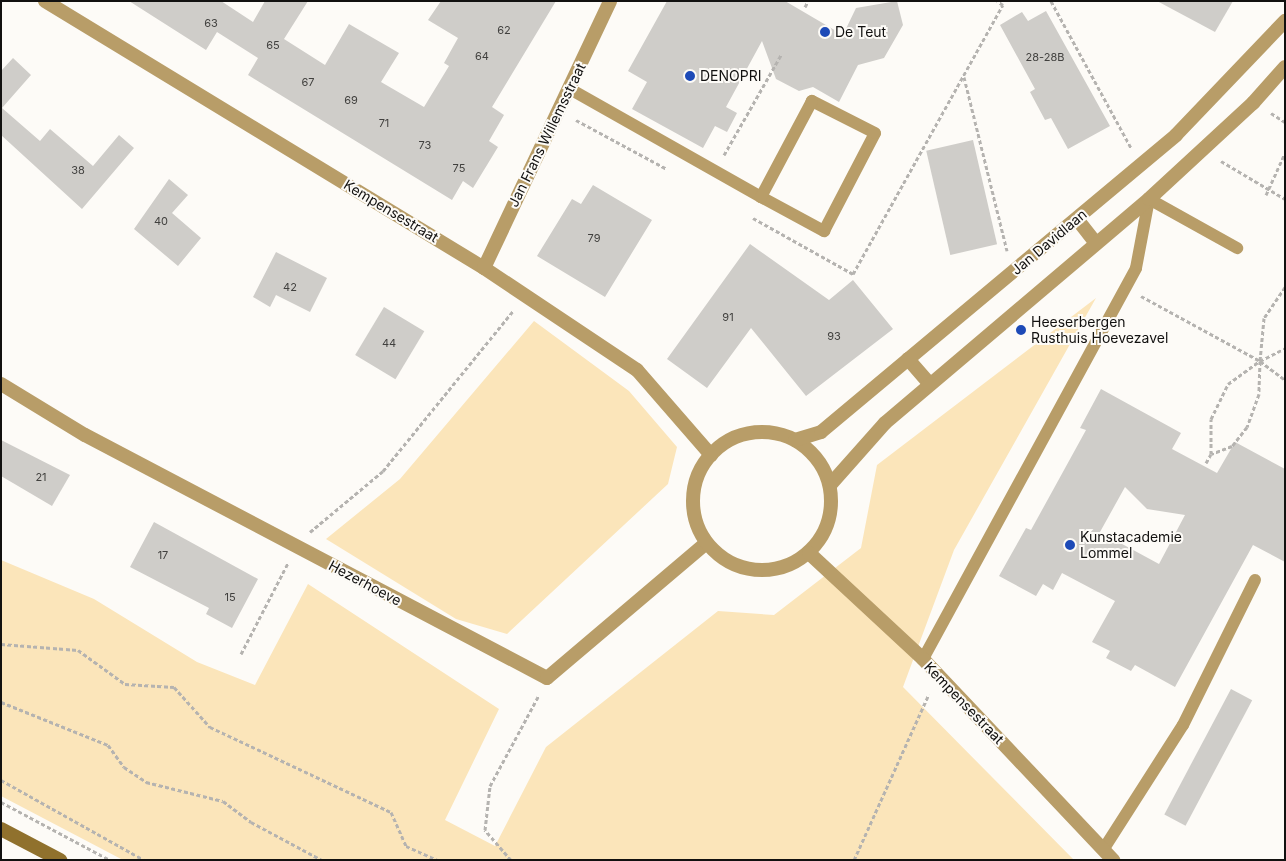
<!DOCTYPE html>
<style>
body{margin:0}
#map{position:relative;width:1286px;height:861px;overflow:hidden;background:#fdfbf7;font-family:Inter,sans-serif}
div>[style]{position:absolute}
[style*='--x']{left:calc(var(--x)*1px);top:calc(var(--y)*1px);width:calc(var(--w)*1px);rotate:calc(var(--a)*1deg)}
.green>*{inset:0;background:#fbe5ba}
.building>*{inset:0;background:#cfcdc9;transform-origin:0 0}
.path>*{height:3px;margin-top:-1.5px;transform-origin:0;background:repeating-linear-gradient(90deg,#b5b3b0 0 4px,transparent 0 6.5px)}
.service>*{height:12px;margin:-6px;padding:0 6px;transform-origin:6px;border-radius:6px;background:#b89d68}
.minor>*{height:14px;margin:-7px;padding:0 7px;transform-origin:7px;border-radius:7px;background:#b89d68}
.minor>.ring{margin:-7px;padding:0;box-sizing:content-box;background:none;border:14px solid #b89d68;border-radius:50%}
.secondary>*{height:14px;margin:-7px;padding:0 7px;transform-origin:7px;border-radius:7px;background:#90712d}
.dots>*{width:14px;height:14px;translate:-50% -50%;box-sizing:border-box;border:2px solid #fdfbf7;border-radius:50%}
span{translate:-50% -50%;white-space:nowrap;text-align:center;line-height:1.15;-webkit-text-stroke:4px #fdfbf7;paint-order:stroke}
.number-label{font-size:11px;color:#41403e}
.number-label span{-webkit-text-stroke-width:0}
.poi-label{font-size:14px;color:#121110}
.left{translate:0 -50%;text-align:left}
.street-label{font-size:14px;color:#121110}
.frame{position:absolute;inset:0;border:2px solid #121110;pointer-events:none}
</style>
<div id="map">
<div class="green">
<div style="clip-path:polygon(1096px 298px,954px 550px,903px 687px,1074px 860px,123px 860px,1px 796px,1px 560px,94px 599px,197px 662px,255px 685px,308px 584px,499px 709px,445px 820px,495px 846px,546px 747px,718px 611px,774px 615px,861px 548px,877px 465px)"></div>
<div style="clip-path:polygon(534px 321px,629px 391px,677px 447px,668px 484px,507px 634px,456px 619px,326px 539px,400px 479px)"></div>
</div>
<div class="building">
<div style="clip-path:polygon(129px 1px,221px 1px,253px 22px,265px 1px,308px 1px,284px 39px,325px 65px,349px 24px,399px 53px,381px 82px,424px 107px,449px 66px,444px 63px,458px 38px,428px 20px,441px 1px,556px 1px,492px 107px,504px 115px,489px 141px,498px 147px,473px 188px,463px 181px,452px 200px,248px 75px,258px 58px,217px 32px,206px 50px)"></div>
<div style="clip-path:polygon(667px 1px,785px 1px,843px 35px,856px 8px,897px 1px,903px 25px,884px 58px,858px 65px,839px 102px,813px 87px,799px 91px,776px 79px,762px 41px,726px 107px,737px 113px,727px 132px,715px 126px,703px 148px,632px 109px,647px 82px,628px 71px)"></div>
<div style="clip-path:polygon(1157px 1px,1233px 1px,1215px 32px)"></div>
<div style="clip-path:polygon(1046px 11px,1110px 126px,1068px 149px,1051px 118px,1045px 120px,1030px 92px,1035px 89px,1000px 25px,1022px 12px,1028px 21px)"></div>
<div style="clip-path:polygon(13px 58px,31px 75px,2px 108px,40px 141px,50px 129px,93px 166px,119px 135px,134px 148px,82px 209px,1px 135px,1px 71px)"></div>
<div style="left:973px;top:140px;width:107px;height:48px;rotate:77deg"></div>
<div style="clip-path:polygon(169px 179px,188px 195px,172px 213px,201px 238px,178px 266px,134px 229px)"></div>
<div style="clip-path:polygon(593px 185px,652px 220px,605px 297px,537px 256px,572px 199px,581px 204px)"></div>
<div style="clip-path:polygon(750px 244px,829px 300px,853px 280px,893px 329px,806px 396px,751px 328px,707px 388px,667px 359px)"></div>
<div style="clip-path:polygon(276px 252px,327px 278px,310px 312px,276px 295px,270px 307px,253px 297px)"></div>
<div style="left:384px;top:307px;width:47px;height:56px;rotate:31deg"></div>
<div style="clip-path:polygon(evenodd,1101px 389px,1181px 433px,1172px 449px,1217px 473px,1235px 442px,1285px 469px,1285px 562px,1253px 545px,1175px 687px,1135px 665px,1131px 671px,1106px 658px,1110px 651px,1092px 642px,1115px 601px,1062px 573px,1053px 590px,1043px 584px,1036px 596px,999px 576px,1026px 528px,1031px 530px,1086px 430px,1080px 428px,1101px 389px,1125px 487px,1147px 509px,1185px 515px,1159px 564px,1100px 532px,1125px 487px)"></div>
<div style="clip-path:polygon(1px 440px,70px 475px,52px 506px,1px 476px)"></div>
<div style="clip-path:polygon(154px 522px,258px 579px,232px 628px,206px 614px,209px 608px,130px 567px)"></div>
<div style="left:1231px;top:689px;width:24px;height:142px;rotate:28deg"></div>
</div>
<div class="path">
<div style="--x:1051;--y:1;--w:167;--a:61.4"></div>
<div style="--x:805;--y:7;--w:7;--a:-63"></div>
<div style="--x:964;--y:77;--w:179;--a:76.1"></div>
<div style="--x:1271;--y:113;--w:17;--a:33"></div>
<div style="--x:576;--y:120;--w:103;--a:28.3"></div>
<div style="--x:724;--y:155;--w:115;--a:-60.3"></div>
<div style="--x:1221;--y:161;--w:74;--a:30.7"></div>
<div style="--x:1266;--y:195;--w:46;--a:-65.7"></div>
<div style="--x:753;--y:218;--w:115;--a:29.2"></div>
<div style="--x:853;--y:274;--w:308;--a:-60.9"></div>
<div style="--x:1003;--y:5;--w:7;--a:-146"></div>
<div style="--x:1285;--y:287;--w:37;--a:124"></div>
<div style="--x:1264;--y:318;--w:43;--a:95.3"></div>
<div style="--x:1260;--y:361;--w:33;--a:92"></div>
<div style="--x:1259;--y:394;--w:35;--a:110"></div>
<div style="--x:1247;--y:427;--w:24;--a:128"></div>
<div style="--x:1232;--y:446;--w:22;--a:159"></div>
<div style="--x:1211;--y:454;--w:35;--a:-90"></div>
<div style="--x:1211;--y:419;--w:39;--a:-64"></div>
<div style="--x:1228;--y:384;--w:39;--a:-36"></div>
<div style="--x:1260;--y:361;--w:28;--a:-27"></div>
<div style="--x:1141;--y:296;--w:136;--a:28.6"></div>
<div style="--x:1260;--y:361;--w:31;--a:37"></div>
<div style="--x:1206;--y:463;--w:10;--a:-61"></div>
<div style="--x:310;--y:532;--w:95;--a:-39.9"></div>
<div style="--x:383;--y:471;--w:206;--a:-50.9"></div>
<div style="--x:1;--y:644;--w:77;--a:4.5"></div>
<div style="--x:78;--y:650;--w:58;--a:35.9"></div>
<div style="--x:125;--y:684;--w:49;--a:3.5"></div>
<div style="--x:174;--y:687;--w:54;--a:48"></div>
<div style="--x:210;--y:727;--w:200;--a:25.2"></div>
<div style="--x:391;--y:812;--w:37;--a:66"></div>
<div style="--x:406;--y:846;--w:34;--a:24"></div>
<div style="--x:241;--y:654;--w:102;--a:-62.7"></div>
<div style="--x:1;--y:702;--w:115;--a:21.9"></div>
<div style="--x:108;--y:745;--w:27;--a:54"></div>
<div style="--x:124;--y:767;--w:27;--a:34"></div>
<div style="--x:146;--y:782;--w:79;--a:13.9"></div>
<div style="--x:223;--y:801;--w:35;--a:37"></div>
<div style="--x:251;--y:822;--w:81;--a:28.2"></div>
<div style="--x:1;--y:780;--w:164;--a:29.2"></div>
<div style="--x:1;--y:802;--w:123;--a:28"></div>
<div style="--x:511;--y:860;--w:40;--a:-131"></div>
<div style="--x:485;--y:830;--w:44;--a:-83.5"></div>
<div style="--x:490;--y:786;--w:103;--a:-61.7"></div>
<div style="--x:854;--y:860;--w:182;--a:-65.7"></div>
</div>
<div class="service">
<div style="--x:570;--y:89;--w:219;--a:29.5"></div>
<div style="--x:761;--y:197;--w:72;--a:28.4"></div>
<div style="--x:824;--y:231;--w:110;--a:-62.5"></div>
<div style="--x:875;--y:133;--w:71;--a:-153.1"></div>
<div style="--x:812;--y:101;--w:109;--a:118"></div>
<div style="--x:923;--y:659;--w:445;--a:-61.4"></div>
<div style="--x:1136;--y:268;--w:70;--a:-79.3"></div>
<div style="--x:1149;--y:199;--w:101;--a:29.1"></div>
<div style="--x:1103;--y:850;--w:148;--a:-57.4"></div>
<div style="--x:1183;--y:725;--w:162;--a:-63.6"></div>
</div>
<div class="minor">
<div style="--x:45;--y:1;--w:514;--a:31.31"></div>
<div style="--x:484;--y:268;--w:184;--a:33.7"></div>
<div style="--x:637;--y:370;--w:113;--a:49"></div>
<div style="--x:1077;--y:219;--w:31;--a:52"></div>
<div style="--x:484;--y:268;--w:295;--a:-64.7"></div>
<div style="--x:908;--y:359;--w:33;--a:49"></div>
<div style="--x:1;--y:384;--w:98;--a:31.3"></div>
<div style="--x:85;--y:435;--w:522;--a:27.74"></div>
<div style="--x:547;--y:678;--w:209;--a:-40.3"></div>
<div class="ring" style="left:693px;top:432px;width:124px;height:124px"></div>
<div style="--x:795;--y:440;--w:27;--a:-17"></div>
<div style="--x:821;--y:432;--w:463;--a:-39.9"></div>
<div style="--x:1176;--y:135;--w:158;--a:-46.3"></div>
<div style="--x:830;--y:485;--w:83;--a:-48.4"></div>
<div style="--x:885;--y:423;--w:346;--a:-40.3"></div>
<div style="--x:1149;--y:199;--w:142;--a:-42.7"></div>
<div style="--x:1253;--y:103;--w:48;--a:-48.4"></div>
<div style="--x:809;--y:553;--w:156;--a:42.9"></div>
<div style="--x:923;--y:659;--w:277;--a:46.6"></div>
</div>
<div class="secondary">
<div style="--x:1;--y:829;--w:67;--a:27.7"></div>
</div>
<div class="dots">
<div style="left:825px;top:32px;background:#1d4ab7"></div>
<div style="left:690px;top:76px;background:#1d4ab7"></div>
<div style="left:1021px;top:330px;background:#1d4ab7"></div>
<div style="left:1070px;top:545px;background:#1d4ab7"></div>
</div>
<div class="number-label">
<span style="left:211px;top:23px">63</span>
<span style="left:504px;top:30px">62</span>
<span style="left:273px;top:45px">65</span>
<span style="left:482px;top:56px">64</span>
<span style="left:1045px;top:57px">28-28B</span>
<span style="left:308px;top:82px">67</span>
<span style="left:351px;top:100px">69</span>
<span style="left:384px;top:123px">71</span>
<span style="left:425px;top:145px">73</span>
<span style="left:459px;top:168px">75</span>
<span style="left:78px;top:170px">38</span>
<span style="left:161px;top:221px">40</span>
<span style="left:594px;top:238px">79</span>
<span style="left:290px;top:287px">42</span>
<span style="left:728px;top:317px">91</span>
<span style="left:834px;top:336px">93</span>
<span style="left:389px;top:343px">44</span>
<span style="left:41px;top:477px">21</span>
<span style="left:163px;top:555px">17</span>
<span style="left:230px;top:597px">15</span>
</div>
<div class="poi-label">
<span class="left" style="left:835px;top:32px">De Teut</span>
<span class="left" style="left:700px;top:76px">DENOPRI</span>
<span class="left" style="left:1031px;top:330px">Heeserbergen<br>Rusthuis Hoevezavel</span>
<span class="left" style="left:1080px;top:545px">Kunstacademie<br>Lommel</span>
</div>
<div class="street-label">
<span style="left:547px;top:135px;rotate:-64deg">Jan Frans Willemsstraat</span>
<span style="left:391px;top:211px;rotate:31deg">Kempensestraat</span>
<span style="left:1049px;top:242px;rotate:-40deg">Jan Davidlaan</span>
<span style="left:365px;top:583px;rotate:28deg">Hezerhoeve</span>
<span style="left:964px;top:703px;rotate:46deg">Kempensestraat</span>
</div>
<div class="frame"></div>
</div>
